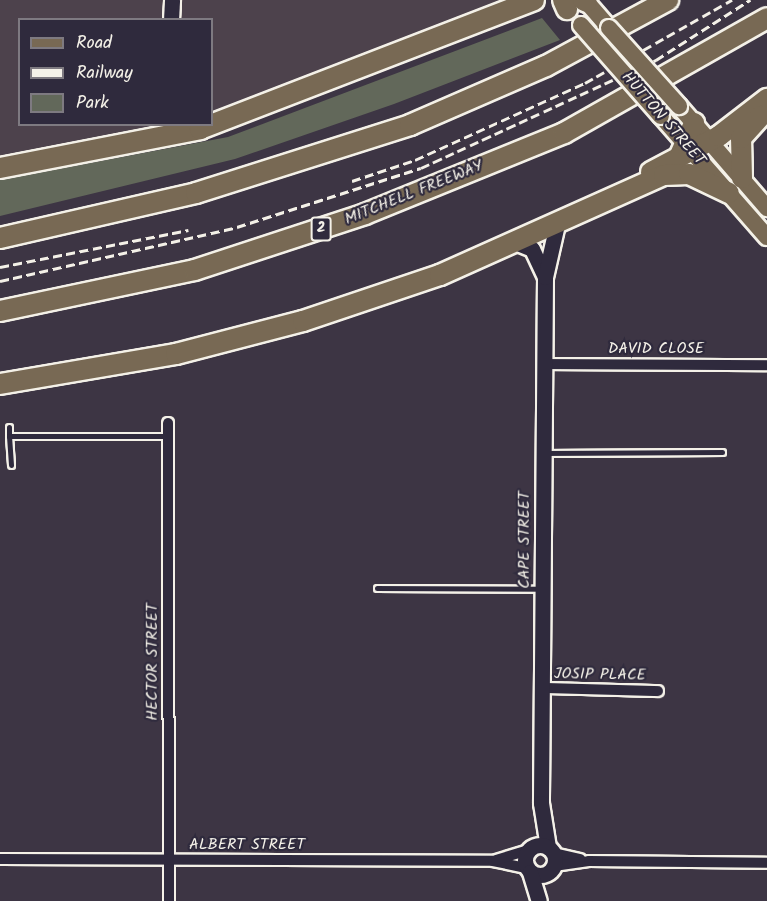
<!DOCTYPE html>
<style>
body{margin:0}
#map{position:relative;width:767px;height:901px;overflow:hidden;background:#3d3544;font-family:Kalam,sans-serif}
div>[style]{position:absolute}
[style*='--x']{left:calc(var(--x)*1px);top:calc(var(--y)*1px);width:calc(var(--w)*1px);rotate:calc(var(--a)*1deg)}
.built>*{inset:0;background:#4d424c}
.green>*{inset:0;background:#62685a}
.roads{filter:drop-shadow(2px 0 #f4f1e8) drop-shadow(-2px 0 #f4f1e8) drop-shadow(0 2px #f4f1e8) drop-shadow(0 -2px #f4f1e8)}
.lane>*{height:5px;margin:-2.5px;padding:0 2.5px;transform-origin:2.5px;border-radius:2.5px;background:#2f2a3d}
.street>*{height:10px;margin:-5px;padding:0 5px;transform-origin:5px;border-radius:5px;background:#2f2a3d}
.secondary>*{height:15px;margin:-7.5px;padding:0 7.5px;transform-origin:7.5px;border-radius:7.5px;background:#2f2a3d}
.secondary>.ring{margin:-7.5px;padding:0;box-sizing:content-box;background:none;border:15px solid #2f2a3d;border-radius:50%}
.primary>*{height:16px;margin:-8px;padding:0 8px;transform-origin:8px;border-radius:8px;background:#786954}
.highway>*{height:20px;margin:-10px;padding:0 10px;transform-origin:10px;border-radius:10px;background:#786954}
.rail>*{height:3px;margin-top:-1.5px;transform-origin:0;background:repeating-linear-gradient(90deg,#f4f1e8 0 9px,transparent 0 13.5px)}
.bridges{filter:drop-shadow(2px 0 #f4f1e8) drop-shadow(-2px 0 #f4f1e8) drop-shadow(0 2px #f4f1e8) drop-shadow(0 -2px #f4f1e8)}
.primary-bridge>*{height:16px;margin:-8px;padding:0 8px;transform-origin:8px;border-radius:8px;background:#786954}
span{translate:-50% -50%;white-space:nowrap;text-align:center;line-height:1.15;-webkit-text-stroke:4.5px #2f2a3d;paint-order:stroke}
.shield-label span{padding:2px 4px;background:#2f2a3d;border:2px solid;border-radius:4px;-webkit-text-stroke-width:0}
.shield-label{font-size:15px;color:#f4f1e8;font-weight:700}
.street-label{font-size:16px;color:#f4f1e8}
.legend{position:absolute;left:18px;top:18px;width:195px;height:108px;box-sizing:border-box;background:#2f2a3d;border:2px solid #7e7a81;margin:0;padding:8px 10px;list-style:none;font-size:18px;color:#f4f1e8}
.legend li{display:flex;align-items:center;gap:12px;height:30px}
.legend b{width:30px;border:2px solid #7e7a81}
</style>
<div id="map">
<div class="built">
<div style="clip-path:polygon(0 0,501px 0,212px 119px,212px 20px,20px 20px,20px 124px,193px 125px,0 162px)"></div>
</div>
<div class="green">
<div style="clip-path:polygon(542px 18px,560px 40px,394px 104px,235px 159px,0 216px,0 180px,228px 137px)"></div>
</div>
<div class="roads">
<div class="lane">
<div style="--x:9;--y:427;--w:9;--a:90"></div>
<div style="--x:9;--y:436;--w:159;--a:0"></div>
<div style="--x:9;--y:436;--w:29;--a:86"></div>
<div style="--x:545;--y:453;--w:177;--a:-0.3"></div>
<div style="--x:377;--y:588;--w:164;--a:0.3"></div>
</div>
<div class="street">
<div style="--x:544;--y:364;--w:223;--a:0.3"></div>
<div style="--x:168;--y:423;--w:478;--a:89.9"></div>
<div style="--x:542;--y:688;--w:116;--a:1.5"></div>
<div style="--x:554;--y:853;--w:27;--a:13"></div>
<div style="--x:0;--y:859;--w:493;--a:0.2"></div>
<div style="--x:493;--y:861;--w:34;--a:12"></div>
<div style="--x:496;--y:860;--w:34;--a:-17"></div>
<div style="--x:554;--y:866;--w:35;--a:-8"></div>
<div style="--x:589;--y:861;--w:178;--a:0.6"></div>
</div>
<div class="secondary">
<div style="--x:171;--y:20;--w:20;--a:-87"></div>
<div style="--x:515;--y:242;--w:18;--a:22"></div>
<div style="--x:532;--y:249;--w:31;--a:65"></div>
<div style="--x:545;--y:277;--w:526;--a:90.44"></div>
<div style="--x:541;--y:803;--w:45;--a:81"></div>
<div style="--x:545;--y:277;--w:54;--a:-77.2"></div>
<div class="ring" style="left:525px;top:845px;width:15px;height:15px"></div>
<div style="--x:530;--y:872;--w:30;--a:73"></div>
</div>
<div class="primary">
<div style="--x:585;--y:0;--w:37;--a:49"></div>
<div style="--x:679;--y:106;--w:135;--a:49.2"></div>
<div style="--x:661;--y:116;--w:161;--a:48.8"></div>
</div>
<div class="highway">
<div style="--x:563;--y:0;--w:10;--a:66"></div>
<div style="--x:583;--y:0;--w:4;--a:27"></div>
<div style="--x:680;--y:155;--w:35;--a:-66"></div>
<div style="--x:0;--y:168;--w:204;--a:-11"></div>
<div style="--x:200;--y:129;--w:358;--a:-21.1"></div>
<div style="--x:651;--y:172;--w:77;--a:-27.9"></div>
<div style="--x:719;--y:136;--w:61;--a:-37.6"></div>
<div style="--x:742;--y:178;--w:40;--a:-91.4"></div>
<div style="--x:741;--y:138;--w:30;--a:-48"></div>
<div style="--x:0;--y:238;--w:201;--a:-12.9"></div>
<div style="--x:196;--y:193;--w:225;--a:-17.6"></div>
<div style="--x:410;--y:125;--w:148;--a:-23.5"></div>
<div style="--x:546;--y:66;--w:139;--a:-28.4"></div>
<div style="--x:0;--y:311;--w:199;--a:-11.9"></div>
<div style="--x:195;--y:270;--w:179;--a:-18.2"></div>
<div style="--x:365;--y:214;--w:215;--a:-22.1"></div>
<div style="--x:564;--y:133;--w:233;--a:-29.5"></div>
<div style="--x:0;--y:384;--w:179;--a:-9.7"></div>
<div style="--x:176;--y:354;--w:131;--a:-14.6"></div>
<div style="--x:303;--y:321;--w:145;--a:-18.6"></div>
<div style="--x:440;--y:275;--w:245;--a:-24.1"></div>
<div style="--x:664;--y:175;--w:25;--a:-2"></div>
<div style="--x:689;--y:174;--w:44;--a:25.4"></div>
</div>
</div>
<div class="rail">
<div style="--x:352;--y:181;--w:66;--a:-18.4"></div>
<div style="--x:415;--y:160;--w:187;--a:-24.4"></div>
<div style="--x:585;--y:83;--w:169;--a:-29.5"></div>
<div style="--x:0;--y:267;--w:192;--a:-11.1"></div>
<div style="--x:0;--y:281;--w:243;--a:-12.8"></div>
<div style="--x:237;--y:227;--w:193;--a:-17.8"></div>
<div style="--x:421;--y:168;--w:259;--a:-24.7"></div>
<div style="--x:656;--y:60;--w:112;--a:-32.6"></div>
</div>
<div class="bridges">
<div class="primary-bridge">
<div style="--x:581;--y:25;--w:121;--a:48.7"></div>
<div style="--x:609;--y:28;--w:105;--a:48.1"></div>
</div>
</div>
<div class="shield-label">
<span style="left:321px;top:229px">2</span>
</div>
<div class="street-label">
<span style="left:663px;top:119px;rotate:49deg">HUTTON STREET</span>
<span style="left:414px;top:193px;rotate:-22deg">MITCHELL FREEWAY</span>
<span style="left:656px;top:349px">DAVID CLOSE</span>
<span style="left:525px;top:540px;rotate:-90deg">CAPE STREET</span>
<span style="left:153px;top:662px;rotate:-90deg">HECTOR STREET</span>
<span style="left:600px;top:675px;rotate:1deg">JOSIP PLACE</span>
<span style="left:247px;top:845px">ALBERT STREET</span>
</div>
<ul class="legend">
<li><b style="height:8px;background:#786954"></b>Road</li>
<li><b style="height:8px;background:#f4f1e8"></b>Railway</li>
<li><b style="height:16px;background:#62685a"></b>Park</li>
</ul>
</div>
